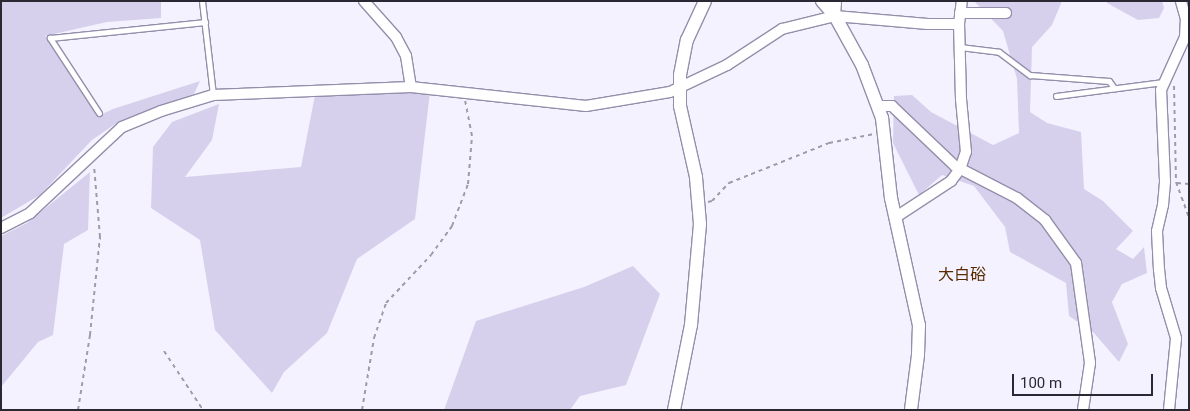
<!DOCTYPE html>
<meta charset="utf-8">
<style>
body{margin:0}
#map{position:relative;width:1190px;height:411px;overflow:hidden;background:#f4f2fe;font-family:Roboto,"Noto Sans JP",sans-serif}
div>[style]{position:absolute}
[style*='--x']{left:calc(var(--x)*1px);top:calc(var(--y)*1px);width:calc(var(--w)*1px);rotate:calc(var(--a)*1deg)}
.green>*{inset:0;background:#d6d0ed}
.path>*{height:2px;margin-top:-1px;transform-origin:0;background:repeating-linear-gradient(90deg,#9e9ca8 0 4px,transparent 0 8px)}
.roads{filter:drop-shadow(1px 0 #948eaa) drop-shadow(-1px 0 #948eaa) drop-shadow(0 1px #948eaa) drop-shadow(0 -1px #948eaa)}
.service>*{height:5px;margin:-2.5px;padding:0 2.5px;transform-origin:2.5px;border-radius:2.5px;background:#fff}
.minor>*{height:10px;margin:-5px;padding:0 5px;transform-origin:5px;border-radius:5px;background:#fff}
.tertiary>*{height:12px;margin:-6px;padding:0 6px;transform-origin:6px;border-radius:6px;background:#fff}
span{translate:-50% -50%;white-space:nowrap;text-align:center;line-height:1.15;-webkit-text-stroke:4px #f4f2fe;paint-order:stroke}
.quarter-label{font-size:16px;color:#572b04}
.frame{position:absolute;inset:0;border:2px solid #2a2833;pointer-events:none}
.scale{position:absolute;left:1012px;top:374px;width:141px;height:22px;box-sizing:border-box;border:2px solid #2a2833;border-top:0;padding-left:6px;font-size:15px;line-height:18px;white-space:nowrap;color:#2a2833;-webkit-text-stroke:4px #f4f2fe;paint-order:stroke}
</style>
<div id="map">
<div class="green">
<div style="clip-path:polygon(1px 1px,161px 1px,161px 18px,107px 22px,45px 36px,98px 116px,113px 109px,200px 81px,194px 94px,118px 122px,92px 140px,40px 195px,1px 218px)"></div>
<div style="clip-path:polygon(974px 1px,1062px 1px,1052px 25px,1032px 47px,1030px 112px,1047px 123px,1081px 132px,1084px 189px,1103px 201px,1133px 231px,1116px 249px,1133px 259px,1144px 247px,1147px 273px,1122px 284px,1112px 302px,1128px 344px,1119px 362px,1094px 333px,1069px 316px,1066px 283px,1010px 252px,1005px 227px,974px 186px,942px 175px,919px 195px,893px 143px,894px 96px,912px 95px,931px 112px,993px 145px,1019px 133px,1017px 79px,1003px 31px)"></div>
<div style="clip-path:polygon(1107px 1px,1162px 1px,1164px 8px,1159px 18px,1138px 20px,1107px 3px)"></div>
<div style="clip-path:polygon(430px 92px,415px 219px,357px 259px,327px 333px,284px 372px,272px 393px,215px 330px,200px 240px,151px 208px,153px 147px,172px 122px,219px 104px,212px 140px,185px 177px,301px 167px,315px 95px)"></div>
<div style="clip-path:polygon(90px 172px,88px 230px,64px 244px,53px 335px,38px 342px,1px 387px,1px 236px,27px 223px)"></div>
<div style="clip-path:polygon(633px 266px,660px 294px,626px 385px,580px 396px,570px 410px,444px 410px,476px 321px,584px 287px)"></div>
</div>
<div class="path">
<div style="--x:1174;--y:86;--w:96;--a:88.8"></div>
<div style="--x:1176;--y:182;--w:38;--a:70"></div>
<div style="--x:1177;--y:183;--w:12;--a:5"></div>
<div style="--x:708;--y:202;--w:4;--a:-14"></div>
<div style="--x:712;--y:201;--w:25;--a:-47"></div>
<div style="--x:729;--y:183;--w:108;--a:-21.8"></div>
<div style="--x:829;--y:143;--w:46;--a:-11.3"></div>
<div style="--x:164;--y:351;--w:71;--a:56.5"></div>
<div style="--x:78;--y:410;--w:76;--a:-80.9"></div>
<div style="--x:90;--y:335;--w:99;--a:-84.2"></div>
<div style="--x:100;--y:237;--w:71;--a:-94.8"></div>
<div style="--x:362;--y:410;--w:73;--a:-80.5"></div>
<div style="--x:374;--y:338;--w:37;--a:-71"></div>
<div style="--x:386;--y:303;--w:66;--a:-46.8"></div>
<div style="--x:431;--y:255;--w:36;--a:-54"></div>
<div style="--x:452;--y:226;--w:45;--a:-69.1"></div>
<div style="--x:468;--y:184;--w:48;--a:-85.2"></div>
<div style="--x:472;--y:136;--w:36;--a:-101"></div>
</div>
<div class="roads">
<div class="service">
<div style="--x:202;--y:1;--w:95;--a:83.3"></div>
<div style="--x:960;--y:47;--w:39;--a:7"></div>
<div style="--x:999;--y:52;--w:39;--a:37"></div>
<div style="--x:1030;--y:75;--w:79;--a:4.3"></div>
<div style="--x:1109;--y:81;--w:9;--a:54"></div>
<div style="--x:1056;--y:96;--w:108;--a:-7.5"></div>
<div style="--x:99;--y:113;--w:90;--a:-123.2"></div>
<div style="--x:50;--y:38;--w:156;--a:-5.9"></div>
</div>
<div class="minor">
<div style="--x:364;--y:1;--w:48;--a:48.4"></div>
<div style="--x:396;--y:37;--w:21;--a:62"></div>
<div style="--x:406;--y:56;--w:31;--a:81"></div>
<div style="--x:960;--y:13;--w:46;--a:0"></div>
<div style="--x:835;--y:16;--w:15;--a:-86"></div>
<div style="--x:878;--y:106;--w:14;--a:0"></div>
<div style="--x:892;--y:106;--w:87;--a:43.6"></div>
<div style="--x:955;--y:166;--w:70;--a:27.3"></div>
<div style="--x:1017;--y:198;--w:36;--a:38"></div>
<div style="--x:1045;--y:220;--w:53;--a:54.2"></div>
<div style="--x:1076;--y:263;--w:101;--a:82"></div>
<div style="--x:1090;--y:363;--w:48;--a:98.5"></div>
<div style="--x:896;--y:217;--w:66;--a:-33.2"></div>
<div style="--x:951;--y:181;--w:15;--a:-53"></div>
<div style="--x:960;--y:169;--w:18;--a:-71"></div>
<div style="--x:966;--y:152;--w:53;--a:-95.4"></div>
<div style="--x:961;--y:99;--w:75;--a:-91.5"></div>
<div style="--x:959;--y:24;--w:23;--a:-83"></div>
<div style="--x:1;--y:228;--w:33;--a:-27"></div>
<div style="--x:30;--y:213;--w:126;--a:-43.1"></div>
<div style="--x:122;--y:127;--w:42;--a:-22.3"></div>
<div style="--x:161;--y:111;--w:54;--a:-17.1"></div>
<div style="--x:213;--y:95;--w:198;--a:-2.3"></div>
<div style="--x:411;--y:87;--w:176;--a:6.2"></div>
<div style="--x:586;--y:106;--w:85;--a:-9.5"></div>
<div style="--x:670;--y:92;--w:63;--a:-25.3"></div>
<div style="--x:727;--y:65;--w:66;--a:-33.2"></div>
<div style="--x:782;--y:29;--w:55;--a:-13.8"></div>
<div style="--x:835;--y:16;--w:93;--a:4.9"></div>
<div style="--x:928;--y:24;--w:31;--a:0"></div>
<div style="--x:1169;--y:410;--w:72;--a:-84.4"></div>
<div style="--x:1176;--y:338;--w:52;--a:-106.7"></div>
<div style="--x:1161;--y:288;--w:18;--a:-96"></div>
<div style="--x:1159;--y:270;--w:39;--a:-93"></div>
<div style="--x:1157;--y:231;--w:27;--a:-77"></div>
<div style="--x:1163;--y:205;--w:24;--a:-85"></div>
<div style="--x:1165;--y:181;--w:91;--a:-92.5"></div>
<div style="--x:1161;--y:90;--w:58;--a:-65.6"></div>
<div style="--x:1185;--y:37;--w:18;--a:-87"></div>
<div style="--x:1186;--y:19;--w:19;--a:-106"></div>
</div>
<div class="tertiary">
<div style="--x:822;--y:1;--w:20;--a:49"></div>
<div style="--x:835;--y:16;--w:56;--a:61.1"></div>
<div style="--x:862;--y:65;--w:57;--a:69.3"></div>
<div style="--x:882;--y:118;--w:81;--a:83.6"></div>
<div style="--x:891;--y:198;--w:130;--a:77.6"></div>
<div style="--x:919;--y:325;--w:30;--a:92"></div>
<div style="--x:918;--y:355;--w:55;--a:97.3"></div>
<div style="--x:674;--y:410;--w:87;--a:-78.7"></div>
<div style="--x:691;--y:325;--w:101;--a:-84.9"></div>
<div style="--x:700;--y:224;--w:47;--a:-94.9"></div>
<div style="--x:696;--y:177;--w:73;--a:-102.7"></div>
<div style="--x:680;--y:106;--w:31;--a:-90"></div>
<div style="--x:680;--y:75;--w:36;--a:-79"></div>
<div style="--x:687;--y:40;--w:43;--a:-65.2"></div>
</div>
</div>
<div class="quarter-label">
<span style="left:962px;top:275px">大白硲</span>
</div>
<div class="frame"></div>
<div class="scale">100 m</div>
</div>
